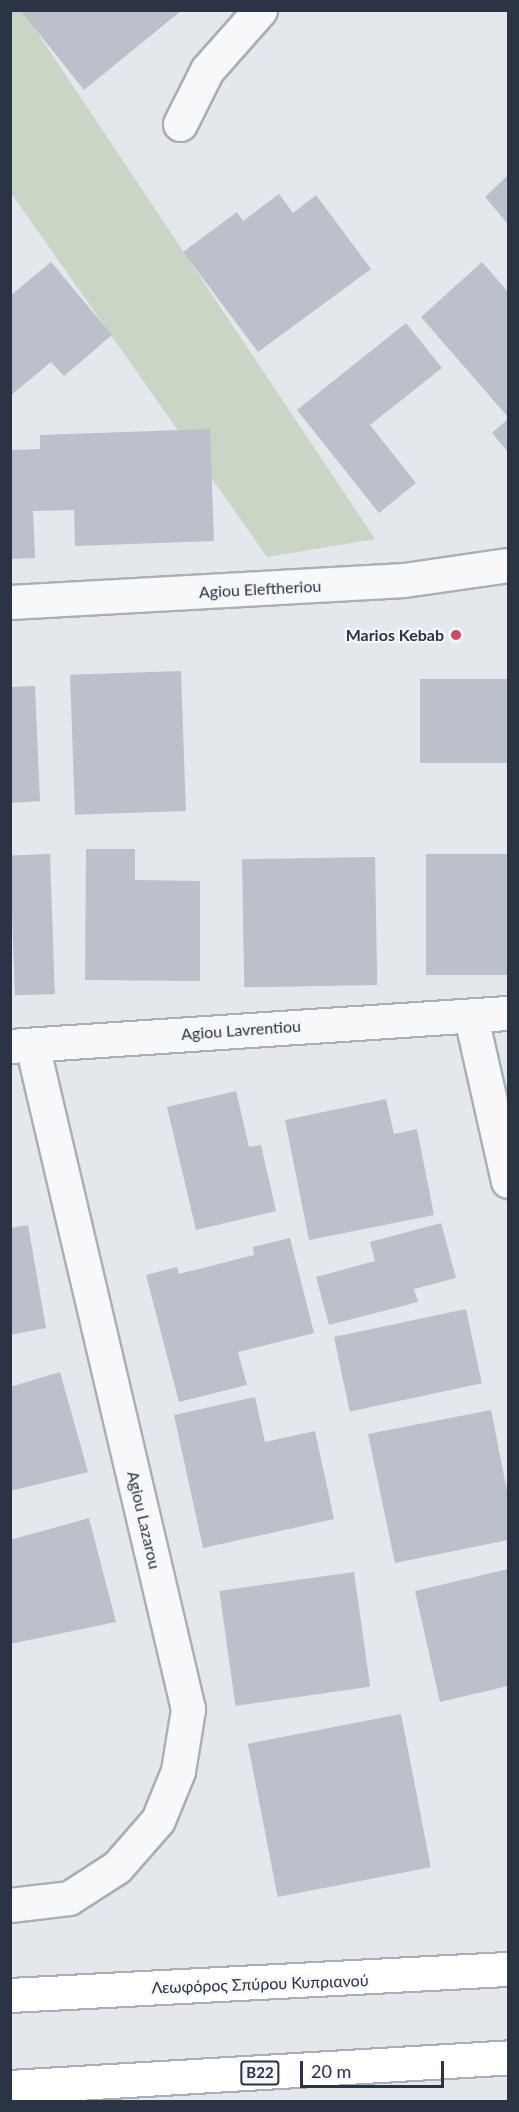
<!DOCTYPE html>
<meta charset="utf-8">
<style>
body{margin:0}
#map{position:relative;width:519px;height:2112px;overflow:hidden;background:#e4e7ec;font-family:Lato,sans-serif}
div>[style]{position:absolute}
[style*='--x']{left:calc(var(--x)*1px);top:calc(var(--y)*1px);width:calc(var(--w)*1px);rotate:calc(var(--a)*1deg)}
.green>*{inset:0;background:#c9d6c5}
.building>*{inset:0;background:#bbc0ca;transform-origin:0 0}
.roads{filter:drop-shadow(2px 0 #a9aeb7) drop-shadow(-2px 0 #a9aeb7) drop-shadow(0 2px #a9aeb7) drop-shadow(0 -2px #a9aeb7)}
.minor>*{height:33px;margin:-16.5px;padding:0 16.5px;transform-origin:16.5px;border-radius:16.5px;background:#f7f8fa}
.tertiary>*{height:33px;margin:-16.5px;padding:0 16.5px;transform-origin:16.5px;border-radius:16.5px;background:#f7f8fa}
.primary>*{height:33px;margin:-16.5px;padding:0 16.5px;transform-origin:16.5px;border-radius:16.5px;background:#fff}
.dots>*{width:16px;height:16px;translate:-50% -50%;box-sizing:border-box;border:3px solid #f4f6f9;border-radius:50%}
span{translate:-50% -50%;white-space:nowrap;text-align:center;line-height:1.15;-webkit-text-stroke:4.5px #f4f6f9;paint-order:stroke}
.shield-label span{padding:2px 4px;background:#f4f6f9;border:2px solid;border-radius:4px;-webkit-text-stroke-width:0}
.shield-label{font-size:15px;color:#2b3445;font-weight:700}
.street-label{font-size:16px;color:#2b3445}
.poi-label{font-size:16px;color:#2b3445;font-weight:700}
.right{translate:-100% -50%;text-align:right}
.frame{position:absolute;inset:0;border:12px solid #2b3445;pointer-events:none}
.scale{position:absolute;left:300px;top:2061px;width:144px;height:27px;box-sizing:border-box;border:3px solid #2b3445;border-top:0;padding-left:8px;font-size:18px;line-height:21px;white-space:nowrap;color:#2b3445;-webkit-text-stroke:4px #f4f6f9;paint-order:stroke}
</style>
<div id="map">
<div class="green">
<div style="clip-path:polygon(10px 11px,23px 11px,375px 539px,267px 557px,11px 193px)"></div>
</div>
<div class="building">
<div style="clip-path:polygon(20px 10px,182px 10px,84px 90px)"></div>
<div style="clip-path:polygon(508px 175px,508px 224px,485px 197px)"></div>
<div style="clip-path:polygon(279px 194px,293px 213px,316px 195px,371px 269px,258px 352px,183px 252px,237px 212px,243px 221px)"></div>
<div style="clip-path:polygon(51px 262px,112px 335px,64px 376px,51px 362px,10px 396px,10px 296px)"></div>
<div style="clip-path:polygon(482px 262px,508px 292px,508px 417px,421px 317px)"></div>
<div style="clip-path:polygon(406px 323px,442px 368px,370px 425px,416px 483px,379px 513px,297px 410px)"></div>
<div style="clip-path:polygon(508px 419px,508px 452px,492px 433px)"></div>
<div style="clip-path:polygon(210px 429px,214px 541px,75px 546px,74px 510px,33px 511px,35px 558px,10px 559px,10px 450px,40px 449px,40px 435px)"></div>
<div style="left:181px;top:671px;width:140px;height:111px;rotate:88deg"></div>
<div style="left:508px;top:679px;width:84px;height:88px;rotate:90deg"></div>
<div style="clip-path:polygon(35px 686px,40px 801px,10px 803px,10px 687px)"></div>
<div style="clip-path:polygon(86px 849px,135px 849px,135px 880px,200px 881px,200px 981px,85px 980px)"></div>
<div style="left:50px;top:854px;width:140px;height:40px;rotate:88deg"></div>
<div style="left:426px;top:854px;width:82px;height:121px"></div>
<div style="left:375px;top:857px;width:128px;height:133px;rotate:89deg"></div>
<div style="clip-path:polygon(236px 1091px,249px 1147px,261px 1145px,276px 1211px,196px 1230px,167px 1107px)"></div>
<div style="clip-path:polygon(386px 1099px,394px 1134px,417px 1129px,434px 1215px,309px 1240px,285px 1120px)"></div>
<div style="clip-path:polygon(441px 1223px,456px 1278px,414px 1289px,418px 1302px,329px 1325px,316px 1277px,375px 1261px,370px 1242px)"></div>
<div style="clip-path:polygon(28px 1225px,46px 1328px,10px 1335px,10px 1228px)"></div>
<div style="clip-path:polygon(290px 1238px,314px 1333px,238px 1352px,247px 1385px,179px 1402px,146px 1275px,177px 1267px,179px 1274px,254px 1255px,253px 1247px)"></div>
<div style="left:466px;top:1309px;width:76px;height:135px;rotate:78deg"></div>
<div style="clip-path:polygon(60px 1372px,88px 1472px,10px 1491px,10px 1387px)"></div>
<div style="clip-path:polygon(255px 1397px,265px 1442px,315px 1431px,334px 1519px,203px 1548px,174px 1415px)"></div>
<div style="clip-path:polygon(491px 1410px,508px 1496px,508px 1540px,395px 1563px,368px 1434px)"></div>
<div style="clip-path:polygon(89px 1518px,116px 1622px,10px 1644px,10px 1540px)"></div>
<div style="clip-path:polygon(508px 1569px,508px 1686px,440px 1702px,415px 1591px)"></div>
<div style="left:354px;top:1572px;width:116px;height:136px;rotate:82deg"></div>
<div style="left:401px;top:1714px;width:156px;height:156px;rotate:79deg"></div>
</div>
<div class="roads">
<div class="minor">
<div style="--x:180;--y:124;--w:60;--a:-63.4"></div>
<div style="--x:207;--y:70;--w:80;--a:-48.5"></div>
<div style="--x:471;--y:1017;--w:168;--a:77.3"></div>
<div style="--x:10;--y:1046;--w:499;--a:-3.8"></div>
<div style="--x:10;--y:1905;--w:59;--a:-6.8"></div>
<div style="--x:69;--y:1898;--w:57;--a:-32.9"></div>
<div style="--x:117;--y:1867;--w:62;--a:-48.9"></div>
<div style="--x:158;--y:1820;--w:53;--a:-67.8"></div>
<div style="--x:178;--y:1771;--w:63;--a:-80.8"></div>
<div style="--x:188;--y:1709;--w:682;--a:-103.22"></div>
</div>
<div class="tertiary">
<div style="--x:10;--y:602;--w:395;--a:-3.2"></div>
<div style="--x:404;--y:580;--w:105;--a:-8.2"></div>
</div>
<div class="primary">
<div style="--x:10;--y:1995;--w:499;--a:-3"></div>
<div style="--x:10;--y:2087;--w:499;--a:-3.4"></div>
</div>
</div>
<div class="dots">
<div style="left:456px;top:635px;background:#d1495b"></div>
</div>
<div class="shield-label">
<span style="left:260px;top:2073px">B22</span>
</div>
<div class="street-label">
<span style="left:260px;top:589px;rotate:-3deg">Agiou Eleftheriou</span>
<span style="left:241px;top:1030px;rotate:-4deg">Agiou Lavrentiou</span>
<span style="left:144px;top:1520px;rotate:77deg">Agiou Lazarou</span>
<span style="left:260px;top:1984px;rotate:-2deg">Λεωφόρος Σπύρου Κυπριανού</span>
</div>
<div class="poi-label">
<span class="right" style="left:444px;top:635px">Marios Kebab</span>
</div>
<div class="frame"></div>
<div class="scale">20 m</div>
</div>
